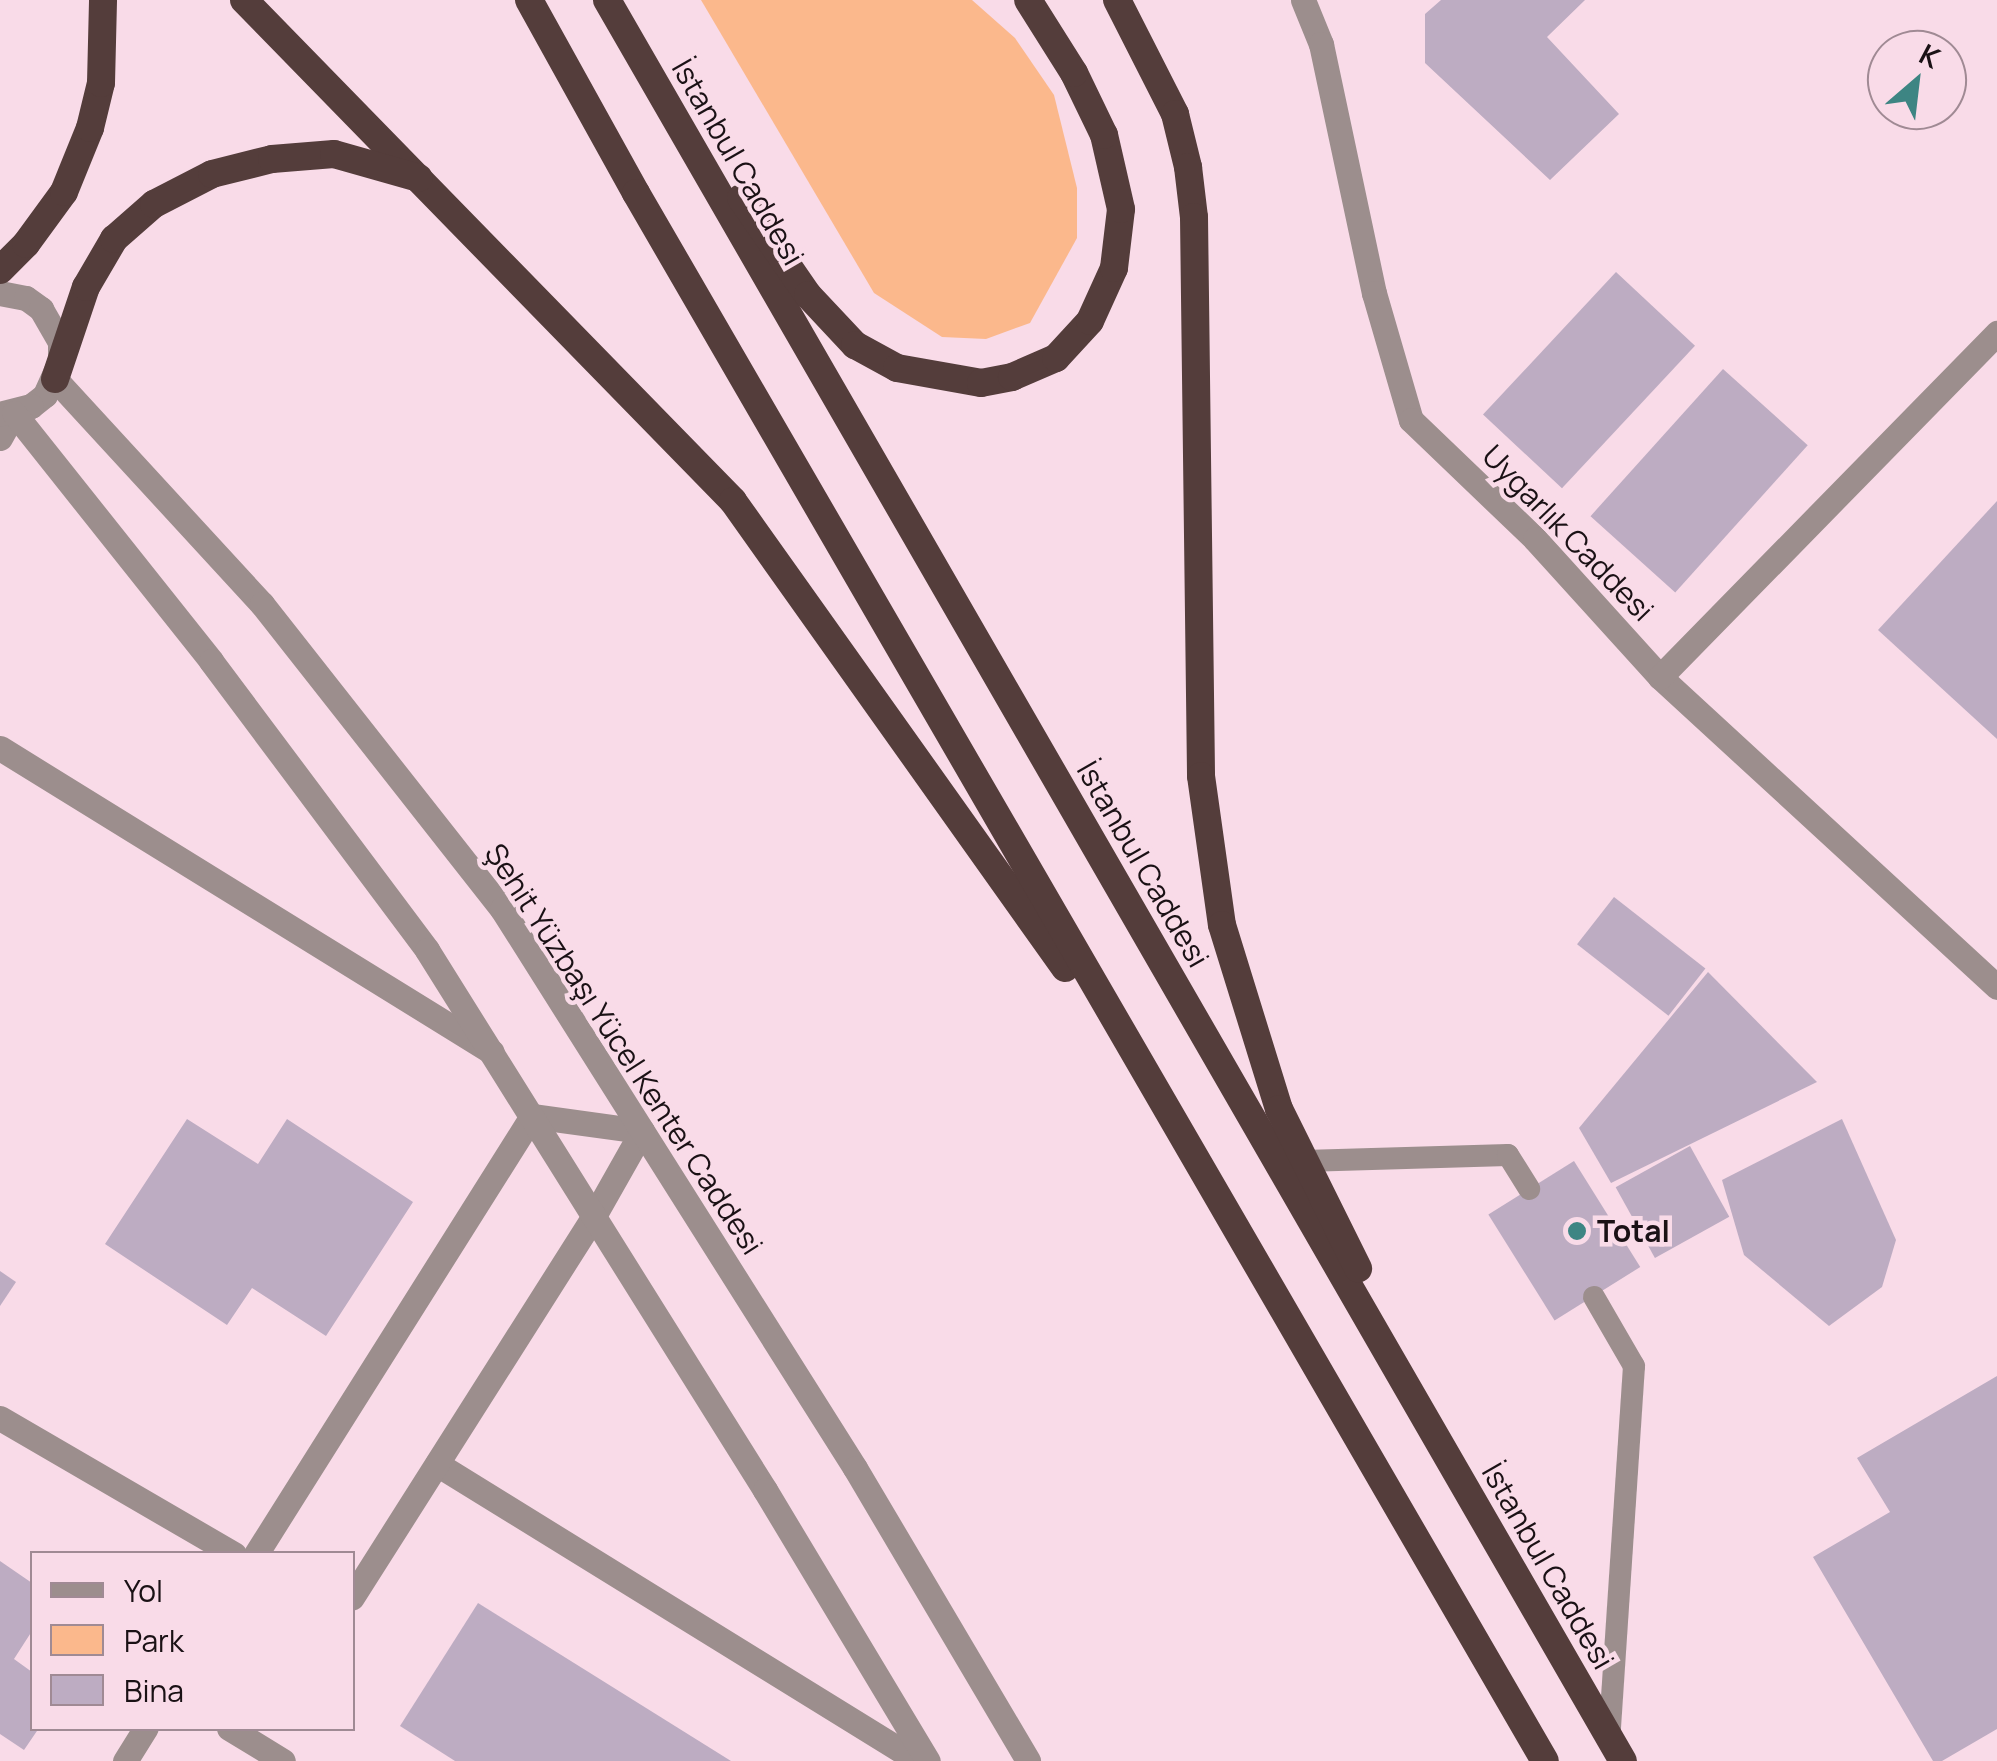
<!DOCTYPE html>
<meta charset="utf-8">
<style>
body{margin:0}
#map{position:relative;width:1997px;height:1761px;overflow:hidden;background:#f9dbe8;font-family:Manrope,sans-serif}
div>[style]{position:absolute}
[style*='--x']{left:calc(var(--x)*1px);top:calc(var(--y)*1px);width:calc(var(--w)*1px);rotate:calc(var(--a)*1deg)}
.green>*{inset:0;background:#fbb88c}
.building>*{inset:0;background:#bdacc2;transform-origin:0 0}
.service>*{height:22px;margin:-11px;padding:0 11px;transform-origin:11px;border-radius:11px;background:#9c8e8d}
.minor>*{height:25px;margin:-12.5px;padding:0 12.5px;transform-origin:12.5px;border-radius:12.5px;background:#9c8e8d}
.tertiary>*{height:25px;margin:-12.5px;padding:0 12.5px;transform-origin:12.5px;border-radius:12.5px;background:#9c8e8d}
.trunk>*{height:28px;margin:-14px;padding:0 14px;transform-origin:14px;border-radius:14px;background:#543d3b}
.dots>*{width:28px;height:28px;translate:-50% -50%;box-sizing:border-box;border:5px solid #f9dbe8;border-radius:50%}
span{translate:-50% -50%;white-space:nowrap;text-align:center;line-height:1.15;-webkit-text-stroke:9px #f9dbe8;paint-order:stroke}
.street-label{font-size:30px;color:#1a1115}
.poi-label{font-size:30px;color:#1a1115;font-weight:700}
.left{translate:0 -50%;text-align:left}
.legend{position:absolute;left:30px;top:1551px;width:325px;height:180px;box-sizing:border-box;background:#f9dbe8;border:2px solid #a08a94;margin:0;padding:12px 18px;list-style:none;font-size:30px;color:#1a1115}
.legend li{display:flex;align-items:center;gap:20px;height:50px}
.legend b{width:50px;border:2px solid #a08a94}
.north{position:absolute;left:1867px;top:30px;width:100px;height:100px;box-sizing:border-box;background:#f9dbe8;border:2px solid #a08a94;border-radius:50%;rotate:28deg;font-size:28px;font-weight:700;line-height:40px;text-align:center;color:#1a1115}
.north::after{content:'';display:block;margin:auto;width:35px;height:45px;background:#3d8583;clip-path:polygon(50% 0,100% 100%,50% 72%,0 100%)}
</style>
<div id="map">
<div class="green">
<div style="clip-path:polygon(701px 0,972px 0,1015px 38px,1054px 95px,1077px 188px,1077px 238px,1030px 323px,986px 339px,942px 337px,874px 293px)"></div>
</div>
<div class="building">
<div style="clip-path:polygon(1441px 0,1585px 0,1547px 37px,1619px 114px,1550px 180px,1425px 63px,1425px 14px)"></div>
<div style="left:1616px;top:272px;width:108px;height:195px;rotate:43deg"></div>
<div style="left:1723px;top:369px;width:114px;height:198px;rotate:42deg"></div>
<div style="clip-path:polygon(1997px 501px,1997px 739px,1878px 630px)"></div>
<div style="left:1614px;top:897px;width:116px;height:60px;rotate:38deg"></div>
<div style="clip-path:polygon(1708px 972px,1817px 1082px,1611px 1183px,1579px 1128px)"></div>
<div style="clip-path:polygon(187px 1119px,258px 1164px,287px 1119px,413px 1202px,326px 1336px,252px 1288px,227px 1325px,105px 1244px)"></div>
<div style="clip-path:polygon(1842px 1119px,1896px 1240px,1882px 1287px,1829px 1326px,1744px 1255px,1722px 1180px)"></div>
<div style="left:1690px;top:1146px;width:81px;height:85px;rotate:61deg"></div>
<div style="left:1574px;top:1161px;width:125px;height:101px;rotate:58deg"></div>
<div style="clip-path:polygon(0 1271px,16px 1282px,0 1306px)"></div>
<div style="clip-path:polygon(1997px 1376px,1997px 1729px,1942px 1761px,1933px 1761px,1813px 1557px,1890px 1512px,1857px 1458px)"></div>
<div style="clip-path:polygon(0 1561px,32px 1583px,32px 1631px,14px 1659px,32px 1672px,32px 1728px,39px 1728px,24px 1750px,0 1734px)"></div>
<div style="clip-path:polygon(478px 1603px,731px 1761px,455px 1761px,400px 1726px)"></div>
</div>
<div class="service">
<div style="--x:1304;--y:1161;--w:204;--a:-1.7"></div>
<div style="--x:1508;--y:1155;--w:40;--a:58"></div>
<div style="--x:1594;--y:1297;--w:80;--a:59.9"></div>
<div style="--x:1634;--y:1366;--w:373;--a:93.8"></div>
</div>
<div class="minor">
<div style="--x:1303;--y:0;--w:48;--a:67.8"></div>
<div style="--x:1321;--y:44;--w:255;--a:78"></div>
<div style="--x:1374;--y:293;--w:132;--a:73.8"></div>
<div style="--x:1411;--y:420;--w:172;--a:43.8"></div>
<div style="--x:1535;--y:539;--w:186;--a:47.8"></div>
<div style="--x:1660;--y:677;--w:458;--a:42.6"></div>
<div style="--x:0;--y:438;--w:29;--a:-61"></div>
<div style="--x:1660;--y:677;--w:482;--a:-45.6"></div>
<div style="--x:0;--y:748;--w:578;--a:31.71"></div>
<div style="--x:0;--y:1418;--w:271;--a:30.2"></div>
<div style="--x:437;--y:1464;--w:565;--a:31.69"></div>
<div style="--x:256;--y:1554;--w:518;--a:-57.78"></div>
<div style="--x:532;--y:1116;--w:111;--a:7.8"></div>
<div style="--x:642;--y:1131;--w:98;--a:119.5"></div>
<div style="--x:594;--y:1216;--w:452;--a:122.4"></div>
<div style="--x:229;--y:1728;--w:63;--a:31.4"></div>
<div style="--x:125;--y:1761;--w:39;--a:-58"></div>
</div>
<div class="tertiary">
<div style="--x:0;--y:293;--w:26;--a:11"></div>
<div style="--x:26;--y:298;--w:19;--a:36"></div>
<div style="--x:41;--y:309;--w:38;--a:60"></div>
<div style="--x:60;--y:342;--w:19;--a:90"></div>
<div style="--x:60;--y:361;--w:37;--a:114"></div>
<div style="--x:45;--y:395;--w:18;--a:142"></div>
<div style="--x:31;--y:406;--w:32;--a:166"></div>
<div style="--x:55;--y:379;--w:306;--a:47.4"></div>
<div style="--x:262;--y:604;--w:388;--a:51.8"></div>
<div style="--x:502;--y:909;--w:661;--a:57.73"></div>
<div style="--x:855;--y:1468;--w:340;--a:59.4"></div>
<div style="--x:14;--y:413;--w:317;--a:51.5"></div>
<div style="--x:211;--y:661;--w:361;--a:53.2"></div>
<div style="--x:427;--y:950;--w:637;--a:57.96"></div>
<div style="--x:765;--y:1490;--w:316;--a:59"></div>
</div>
<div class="trunk">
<div style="--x:244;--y:0;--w:700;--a:45.69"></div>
<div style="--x:733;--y:501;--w:573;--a:54.59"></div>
<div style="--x:529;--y:0;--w:221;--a:61"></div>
<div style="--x:636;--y:193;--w:1812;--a:59.9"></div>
<div style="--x:607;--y:0;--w:2033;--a:60.02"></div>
<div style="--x:1117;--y:0;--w:128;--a:63"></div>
<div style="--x:1175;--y:114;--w:55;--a:76.2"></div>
<div style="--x:1188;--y:167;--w:50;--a:83.2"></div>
<div style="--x:1194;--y:217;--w:559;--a:89.28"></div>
<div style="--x:1201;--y:776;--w:150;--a:82"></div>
<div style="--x:1222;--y:925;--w:193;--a:72.8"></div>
<div style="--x:1279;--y:1109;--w:178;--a:63.6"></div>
<div style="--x:741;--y:198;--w:118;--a:55.4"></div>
<div style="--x:808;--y:295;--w:69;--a:46.8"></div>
<div style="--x:855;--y:345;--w:48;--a:28.7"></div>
<div style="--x:897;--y:368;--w:85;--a:10.1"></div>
<div style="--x:981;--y:383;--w:32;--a:-11"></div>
<div style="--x:1012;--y:377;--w:48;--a:-23.4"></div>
<div style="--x:1056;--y:358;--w:50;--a:-47.4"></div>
<div style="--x:1090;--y:321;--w:58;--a:-65.6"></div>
<div style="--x:1114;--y:268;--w:59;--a:-83.2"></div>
<div style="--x:1121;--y:209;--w:76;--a:-102.9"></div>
<div style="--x:1104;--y:135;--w:69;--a:-115.8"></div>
<div style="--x:1074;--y:73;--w:86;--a:-122.2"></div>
<div style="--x:0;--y:270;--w:37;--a:-45"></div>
<div style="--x:26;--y:244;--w:64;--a:-53.8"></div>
<div style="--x:64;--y:192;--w:69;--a:-67.9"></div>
<div style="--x:90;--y:128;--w:46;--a:-76.3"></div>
<div style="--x:101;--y:83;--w:83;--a:-88.6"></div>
<div style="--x:55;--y:379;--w:97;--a:-71.4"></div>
<div style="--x:86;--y:287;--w:56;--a:-59.7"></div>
<div style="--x:114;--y:239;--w:53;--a:-41.2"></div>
<div style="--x:154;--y:204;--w:65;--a:-27.3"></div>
<div style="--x:212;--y:174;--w:62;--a:-14"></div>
<div style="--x:272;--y:159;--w:62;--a:-4.6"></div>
<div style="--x:334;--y:154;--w:88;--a:15.8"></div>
</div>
<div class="dots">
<div style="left:1577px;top:1231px;background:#3d8583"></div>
</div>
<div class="street-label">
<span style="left:738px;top:162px;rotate:60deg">İstanbul Caddesi</span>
<span style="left:1568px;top:533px;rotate:46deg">Uygarlık Caddesi</span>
<span style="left:1143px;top:864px;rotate:60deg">İstanbul Caddesi</span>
<span style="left:624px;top:1049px;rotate:57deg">Şehit Yüzbaşı Yücel Kenter Caddesi</span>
<span style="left:1548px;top:1566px;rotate:60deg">İstanbul Caddesi</span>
</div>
<div class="poi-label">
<span class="left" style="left:1597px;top:1231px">Total</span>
</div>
<ul class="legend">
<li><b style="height:12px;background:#9c8e8d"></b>Yol</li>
<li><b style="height:28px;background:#fbb88c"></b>Park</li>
<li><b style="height:28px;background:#bdacc2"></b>Bina</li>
</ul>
<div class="north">K</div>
</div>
